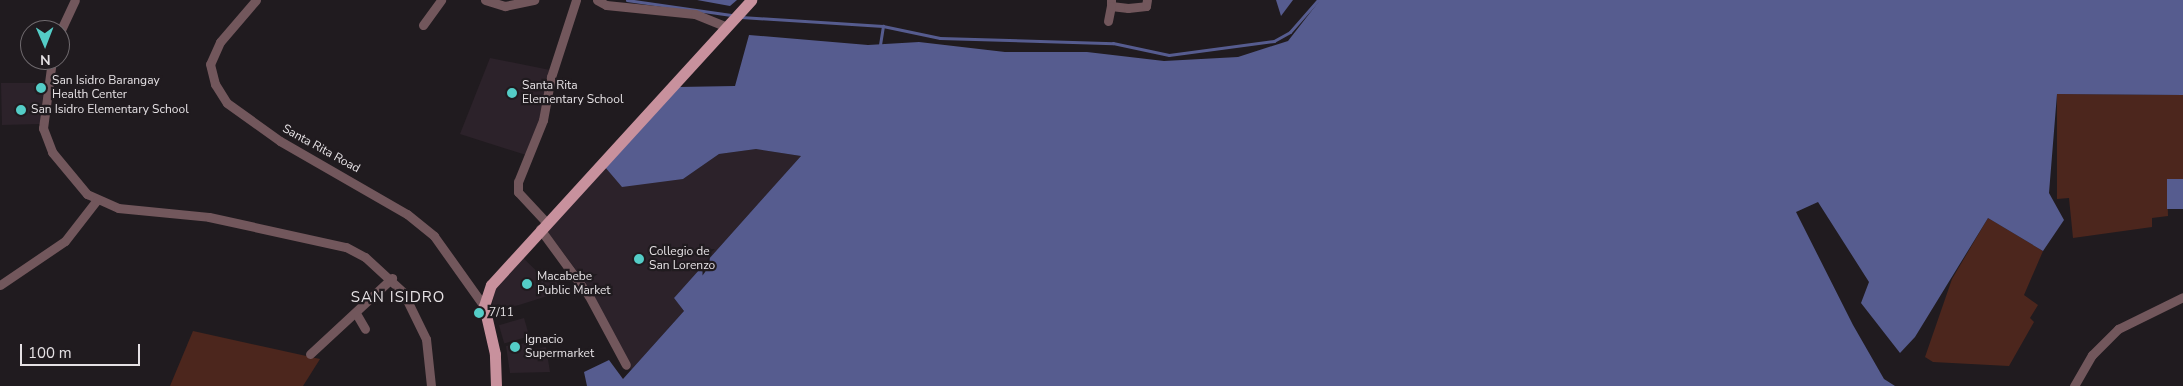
<!DOCTYPE html>
<style>
body{margin:0}
#map{position:relative;width:2183px;height:386px;overflow:hidden;background:#201b1f;font-family:"Nunito Sans",sans-serif}
div>[style]{position:absolute}
[style*='--x']{left:calc(var(--x)*1px);top:calc(var(--y)*1px);width:calc(var(--w)*1px);rotate:calc(var(--a)*1deg)}
.built>*{inset:0;background:#2c222a;transform-origin:0 0}
.green>*{inset:0;background:#4c261d}
.water>*{inset:0;background:#565c8f;transform-origin:0 0}
.stream>*{height:2.5px;margin:-1.25px;padding:0 1.25px;transform-origin:1.25px;border-radius:1.25px;background:#565c8f}
.minor>*{height:9px;margin:-4.5px;padding:0 4.5px;transform-origin:4.5px;border-radius:4.5px;background:#72575c}
.major>*{height:11px;margin:-5.5px;padding:0 5.5px;transform-origin:5.5px;border-radius:5.5px;background:#c8919d}
.dots>*{width:14px;height:14px;translate:-50% -50%;box-sizing:border-box;border:2px solid #201b1f;border-radius:50%}
span{translate:-50% -50%;white-space:nowrap;text-align:center;line-height:1.15;-webkit-text-stroke:4.5px #201b1f;paint-order:stroke}
.poi-label{font-size:12px;color:#e5e1e4}
.left{translate:0 -50%;text-align:left}
.street-label{font-size:12px;color:#e5e1e4}
.quarter-label{font-size:15px;color:#e5e1e4;letter-spacing:1px}
.north{position:absolute;left:20px;top:20px;width:50px;height:50px;box-sizing:border-box;background:#201b1f;border:1px solid #6f6a6e;border-radius:50%;rotate:179deg;font-size:14px;font-weight:700;line-height:20px;text-align:center;color:#e5e1e4}
.north::after{content:'';display:block;margin:auto;width:18px;height:22px;background:#54cdc7;clip-path:polygon(50% 0,100% 100%,50% 72%,0 100%)}
.scale{position:absolute;left:20px;top:344px;width:120px;height:22px;box-sizing:border-box;border:2px solid #e5e1e4;border-top:0;padding-left:6px;font-size:15px;line-height:18px;white-space:nowrap;color:#e5e1e4;-webkit-text-stroke:4px #201b1f;paint-order:stroke}
</style>
<div id="map">
<div class="built">
<div style="clip-path:polygon(490px 58px,550px 70px,543px 115px,526px 155px,460px 134px)"></div>
<div style="clip-path:polygon(1px 83px,37px 83px,36px 94px,43px 95px,40px 124px,2px 125px)"></div>
<div style="clip-path:polygon(756px 149px,801px 156px,674px 298px,684px 311px,631px 370px,588px 286px,547px 231px,605px 167px,683px 179px,719px 154px)"></div>
<div style="clip-path:polygon(520px 255px,547px 281px,555px 278px,560px 292px,491px 314px,495px 286px)"></div>
<div style="left:524px;top:318px;width:19px;height:26px;rotate:74deg"></div>
<div style="clip-path:polygon(526px 343px,527px 350px,546px 347px,550px 372px,510px 373px,506px 346px)"></div>
</div>
<div class="green">
<div style="clip-path:polygon(2057px 94px,2183px 95px,2183px 179px,2167px 180px,2168px 216px,2152px 218px,2152px 227px,2073px 238px,2069px 198px,2057px 199px)"></div>
<div style="clip-path:polygon(1988px 218px,2043px 251px,2024px 295px,2038px 305px,2030px 318px,2034px 322px,2009px 366px,1933px 362px,1925px 357px,1952px 279px)"></div>
<div style="clip-path:polygon(193px 331px,320px 359px,303px 386px,170px 386px)"></div>
</div>
<div class="water">
<div style="clip-path:polygon(697px 0,737px 0,730px 6px)"></div>
<div style="clip-path:polygon(1276px 0,1293px 0,1281px 16px)"></div>
<div style="clip-path:polygon(1320px 0,2183px 0,2183px 95px,2057px 94px,2049px 193px,2064px 220px,2043px 251px,1988px 218px,1915px 337px,1900px 353px,1861px 303px,1869px 282px,1818px 202px,1796px 212px,1853px 325px,1884px 379px,1895px 386px,587px 386px,584px 372px,609px 360px,623px 379px,684px 311px,674px 298px,801px 156px,756px 149px,719px 154px,683px 179px,622px 187px,605px 167px,678px 87px,735px 86px,749px 35px,868px 45px,919px 42px,1005px 52px,1087px 52px,1164px 61px,1238px 57px,1288px 41px)"></div>
<div style="left:2183px;top:179px;width:30px;height:16px;rotate:90deg"></div>
</div>
<div class="stream">
<div style="--x:627;--y:0;--w:105;--a:8.2"></div>
<div style="--x:741;--y:17;--w:142;--a:3.6"></div>
<div style="--x:883;--y:26;--w:58;--a:11.9"></div>
<div style="--x:940;--y:38;--w:173;--a:1.7"></div>
<div style="--x:1113;--y:43;--w:57;--a:12.1"></div>
<div style="--x:1169;--y:55;--w:106;--a:-7.6"></div>
<div style="--x:1274;--y:41;--w:18;--a:-29"></div>
<div style="--x:1290;--y:32;--w:43;--a:-48.8"></div>
<div style="--x:880;--y:45;--w:19;--a:-81"></div>
</div>
<div class="minor">
<div style="--x:256;--y:0;--w:55;--a:130.6"></div>
<div style="--x:220;--y:42;--w:24;--a:114"></div>
<div style="--x:210;--y:64;--w:21;--a:76"></div>
<div style="--x:215;--y:84;--w:22;--a:58"></div>
<div style="--x:227;--y:103;--w:65;--a:35.6"></div>
<div style="--x:280;--y:141;--w:146;--a:29.9"></div>
<div style="--x:407;--y:214;--w:35;--a:39"></div>
<div style="--x:434;--y:236;--w:86;--a:54.5"></div>
<div style="--x:485;--y:0;--w:21;--a:17"></div>
<div style="--x:505;--y:6;--w:30;--a:-12"></div>
<div style="--x:597;--y:0;--w:10;--a:29"></div>
<div style="--x:606;--y:5;--w:89;--a:5.8"></div>
<div style="--x:695;--y:14;--w:32;--a:22"></div>
<div style="--x:1111;--y:0;--w:6;--a:90"></div>
<div style="--x:1111;--y:6;--w:17;--a:7"></div>
<div style="--x:1128;--y:8;--w:18;--a:-6"></div>
<div style="--x:1146;--y:6;--w:6;--a:-81"></div>
<div style="--x:1108;--y:21;--w:15;--a:-79"></div>
<div style="--x:423;--y:25;--w:31;--a:-54"></div>
<div style="--x:60;--y:32;--w:35;--a:-65"></div>
<div style="--x:52;--y:60;--w:69;--a:97.5"></div>
<div style="--x:43;--y:128;--w:26;--a:69"></div>
<div style="--x:52;--y:152;--w:55;--a:50.2"></div>
<div style="--x:87;--y:194;--w:34;--a:24"></div>
<div style="--x:118;--y:208;--w:91;--a:5.6"></div>
<div style="--x:209;--y:217;--w:140;--a:12.4"></div>
<div style="--x:346;--y:247;--w:21;--a:28"></div>
<div style="--x:365;--y:257;--w:52;--a:42.6"></div>
<div style="--x:403;--y:292;--w:52;--a:63.9"></div>
<div style="--x:426;--y:339;--w:47;--a:83.9"></div>
<div style="--x:546;--y:222;--w:41;--a:-133"></div>
<div style="--x:518;--y:192;--w:10;--a:-90"></div>
<div style="--x:518;--y:182;--w:67;--a:-68"></div>
<div style="--x:543;--y:120;--w:44;--a:-79.5"></div>
<div style="--x:551;--y:77;--w:81;--a:-72"></div>
<div style="--x:540;--y:229;--w:83;--a:53.8"></div>
<div style="--x:589;--y:296;--w:78;--a:61.8"></div>
<div style="--x:0;--y:285;--w:78;--a:-34.1"></div>
<div style="--x:65;--y:241;--w:51;--a:-52.2"></div>
<div style="--x:357;--y:315;--w:16;--a:60"></div>
<div style="--x:310;--y:354;--w:112;--a:-42.8"></div>
<div style="--x:2074;--y:386;--w:36;--a:-60"></div>
<div style="--x:2092;--y:355;--w:37;--a:-45"></div>
<div style="--x:2118;--y:329;--w:72;--a:-26.2"></div>
</div>
<div class="major">
<div style="--x:496;--y:386;--w:32;--a:-92"></div>
<div style="--x:495;--y:354;--w:49;--a:-102.9"></div>
<div style="--x:484;--y:306;--w:22;--a:-72"></div>
<div style="--x:491;--y:285;--w:386;--a:-47.6"></div>
</div>
<div class="dots">
<div style="left:41px;top:88px;background:#54cdc7"></div>
<div style="left:512px;top:93px;background:#54cdc7"></div>
<div style="left:21px;top:110px;background:#54cdc7"></div>
<div style="left:639px;top:259px;background:#54cdc7"></div>
<div style="left:527px;top:284px;background:#54cdc7"></div>
<div style="left:479px;top:313px;background:#54cdc7"></div>
<div style="left:515px;top:347px;background:#54cdc7"></div>
</div>
<div class="poi-label">
<span class="left" style="left:52px;top:88px">San Isidro Barangay<br>Health Center</span>
<span class="left" style="left:522px;top:93px">Santa Rita<br>Elementary School</span>
<span class="left" style="left:31px;top:110px">San Isidro Elementary School</span>
<span class="left" style="left:649px;top:259px">Collegio de<br>San Lorenzo</span>
<span class="left" style="left:537px;top:284px">Macabebe<br>Public Market</span>
<span class="left" style="left:489px;top:313px">7/11</span>
<span class="left" style="left:525px;top:347px">Ignacio<br>Supermarket</span>
</div>
<div class="street-label">
<span style="left:321px;top:149px;rotate:29deg">Santa Rita Road</span>
</div>
<div class="quarter-label">
<span style="left:398px;top:298px">SAN ISIDRO</span>
</div>
<div class="north">N</div>
<div class="scale">100 m</div>
</div>
